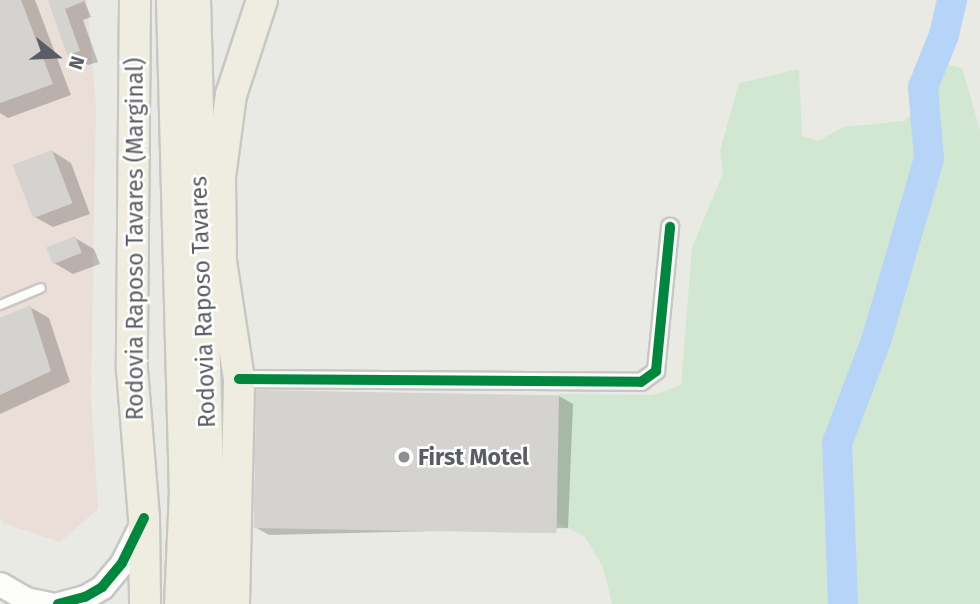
<!DOCTYPE html>
<style>
body{margin:0}
#map{position:relative;width:980px;height:604px;overflow:hidden;background:#eaeae4;font-family:"Fira Sans",sans-serif}
div>[style]{position:absolute}
[style*='--x']{left:calc(var(--x)*1px);top:calc(var(--y)*1px);width:calc(var(--w)*1px);rotate:calc(var(--a)*1deg)}
.medical>*{inset:0;background:#eaded8}
.green>*{inset:0;background:#d1e7d1}
.shadow>*{inset:0;background:#0003}
.river>*{height:30px;margin:-15px;padding:0 15px;transform-origin:15px;border-radius:15px;background:#b6d4f7}
.building>*{inset:0;background:#d4d3cf;transform-origin:0 0}
.roads{filter:drop-shadow(2px 0 #c7c8c6) drop-shadow(-2px 0 #c7c8c6) drop-shadow(0 2px #c7c8c6) drop-shadow(0 -2px #c7c8c6)}
.lane>*{height:8px;margin:-4px;padding:0 4px;transform-origin:4px;border-radius:4px;background:#fcfcfb}
.street>*{height:16px;margin:-8px;padding:0 8px;transform-origin:8px;border-radius:8px;background:#fcfcfb}
.secondary>*{height:23px;margin:-11.5px;padding:0 11.5px;transform-origin:11.5px;border-radius:11.5px;background:#fcfcfb}
.highway>*{height:30px;margin:-15px;padding:0 15px;transform-origin:15px;border-radius:15px;background:#eeeddf}
.cycleway>*{height:10px;margin:-5px;padding:0 5px;transform-origin:5px;border-radius:5px;background:#00873e}
.dots>*{width:19px;height:19px;translate:-50% -50%;box-sizing:border-box;border:4px solid #fff;border-radius:50%}
span{translate:-50% -50%;white-space:nowrap;text-align:center;line-height:1.15;-webkit-text-stroke:5px #fff;paint-order:stroke}
.street-label{font-size:23px;color:#5a5d63}
.poi-label{font-size:23px;color:#5a5d63;font-weight:700}
.left{translate:0 -50%;text-align:left}
.north{position:absolute;left:21px;top:21px;width:70px;height:70px;-webkit-text-stroke:5px #fff;paint-order:stroke;rotate:108deg;font-size:19px;font-weight:700;line-height:28px;text-align:center;color:#5a5d63}
.north::after{content:'';display:block;margin:auto;width:24px;height:32px;background:#5a5d63;clip-path:polygon(50% 0,100% 100%,50% 72%,0 100%)}
</style>
<div id="map">
<div class="medical">
<div style="clip-path:polygon(0 0,87px 0,96px 106px,91px 396px,98px 509px,60px 542px,3px 523px,0 518px)"></div>
</div>
<div class="green">
<div style="clip-path:polygon(944px 64px,962px 68px,980px 130px,980px 604px,612px 604px,603px 567px,585px 537px,554px 521px,559px 394px,652px 395px,681px 385px,692px 248px,723px 173px,720px 151px,739px 83px,799px 69px,802px 136px,818px 141px,844px 127px,904px 121px,925px 101px)"></div>
</div>
<div class="shadow">
<div style="clip-path:polygon(0 0,35px 0,71px 95px,8px 118px,0 113px)"></div>
<div style="clip-path:polygon(50px 0,84px 0,91px 17px,83px 20px,98px 62px,88px 65px,69px 54px)"></div>
<div style="clip-path:polygon(52px 151px,71px 163px,90px 214px,53px 227px,33px 216px)"></div>
<div style="clip-path:polygon(75px 238px,94px 249px,100px 264px,73px 274px,54px 263px)"></div>
<div style="clip-path:polygon(30px 307px,49px 318px,70px 382px,0 414px,0 320px)"></div>
<div style="clip-path:polygon(258px 391px,559px 396px,573px 404px,568px 528px,269px 535px,255px 527px)"></div>
</div>
<div class="river">
<div style="--x:843;--y:604;--w:161;--a:-92.1"></div>
<div style="--x:837;--y:443;--w:109;--a:-69.1"></div>
<div style="--x:876;--y:341;--w:190;--a:-73.8"></div>
<div style="--x:929;--y:159;--w:72;--a:-94.8"></div>
<div style="--x:923;--y:87;--w:56;--a:-68"></div>
<div style="--x:944;--y:35;--w:36;--a:-77"></div>
</div>
<div class="building">
<div style="clip-path:polygon(0 0,21px 0,53px 84px,0 103px)"></div>
<div style="clip-path:polygon(48px 0,87px 0,65px 9px,80px 51px,67px 55px)"></div>
<div style="left:52px;top:150px;width:57px;height:42px;rotate:69deg"></div>
<div style="left:75px;top:236px;width:18px;height:31px;rotate:68deg"></div>
<div style="clip-path:polygon(30px 305px,51px 371px,0 395px,0 318px)"></div>
<div style="left:256px;top:390px;width:303px;height:138px;rotate:1deg"></div>
</div>
<div class="roads">
<div class="lane">
<div style="--x:0;--y:305;--w:44;--a:-22.5"></div>
</div>
<div class="street">
<div style="--x:239;--y:379;--w:402;--a:0.4"></div>
<div style="--x:641;--y:382;--w:19;--a:-36"></div>
<div style="--x:656;--y:371;--w:145;--a:-84.4"></div>
</div>
<div class="secondary">
<div style="--x:0;--y:584;--w:30;--a:30"></div>
<div style="--x:26;--y:599;--w:24;--a:12"></div>
<div style="--x:58;--y:604;--w:28;--a:-15"></div>
<div style="--x:85;--y:597;--w:20;--a:-30"></div>
<div style="--x:102;--y:587;--w:31;--a:-50"></div>
<div style="--x:122;--y:563;--w:47;--a:-63.4"></div>
</div>
<div class="highway">
<div style="--x:135;--y:0;--w:369;--a:90.5"></div>
<div style="--x:132;--y:369;--w:149;--a:85.4"></div>
<div style="--x:144;--y:518;--w:86;--a:89.3"></div>
<div style="--x:172;--y:0;--w:491;--a:88.5"></div>
<div style="--x:185;--y:491;--w:113;--a:92.5"></div>
<div style="--x:195;--y:0;--w:515;--a:88.44"></div>
<div style="--x:209;--y:515;--w:89;--a:92.6"></div>
<div style="--x:234;--y:604;--w:225;--a:-88.7"></div>
<div style="--x:239;--y:379;--w:118;--a:-98.7"></div>
<div style="--x:221;--y:262;--w:85;--a:-90.7"></div>
<div style="--x:220;--y:177;--w:83;--a:-82.4"></div>
<div style="--x:231;--y:95;--w:100;--a:-71.9"></div>
</div>
</div>
<div class="cycleway">
<div style="--x:239;--y:379;--w:402;--a:0.4"></div>
<div style="--x:641;--y:382;--w:19;--a:-36"></div>
<div style="--x:656;--y:371;--w:145;--a:-84.4"></div>
<div style="--x:58;--y:604;--w:28;--a:-15"></div>
<div style="--x:85;--y:597;--w:20;--a:-30"></div>
<div style="--x:102;--y:587;--w:31;--a:-50"></div>
<div style="--x:122;--y:563;--w:50;--a:-63.9"></div>
</div>
<div class="dots">
<div style="left:404px;top:457px;background:#8c8e90"></div>
</div>
<div class="street-label">
<span style="left:135px;top:239px;rotate:-90deg">Rodovia Raposo Tavares (Marginal)</span>
<span style="left:203px;top:302px;rotate:-92deg">Rodovia Raposo Tavares</span>
</div>
<div class="poi-label">
<span class="left" style="left:418px;top:457px">First Motel</span>
</div>
<div class="north">N</div>
</div>
